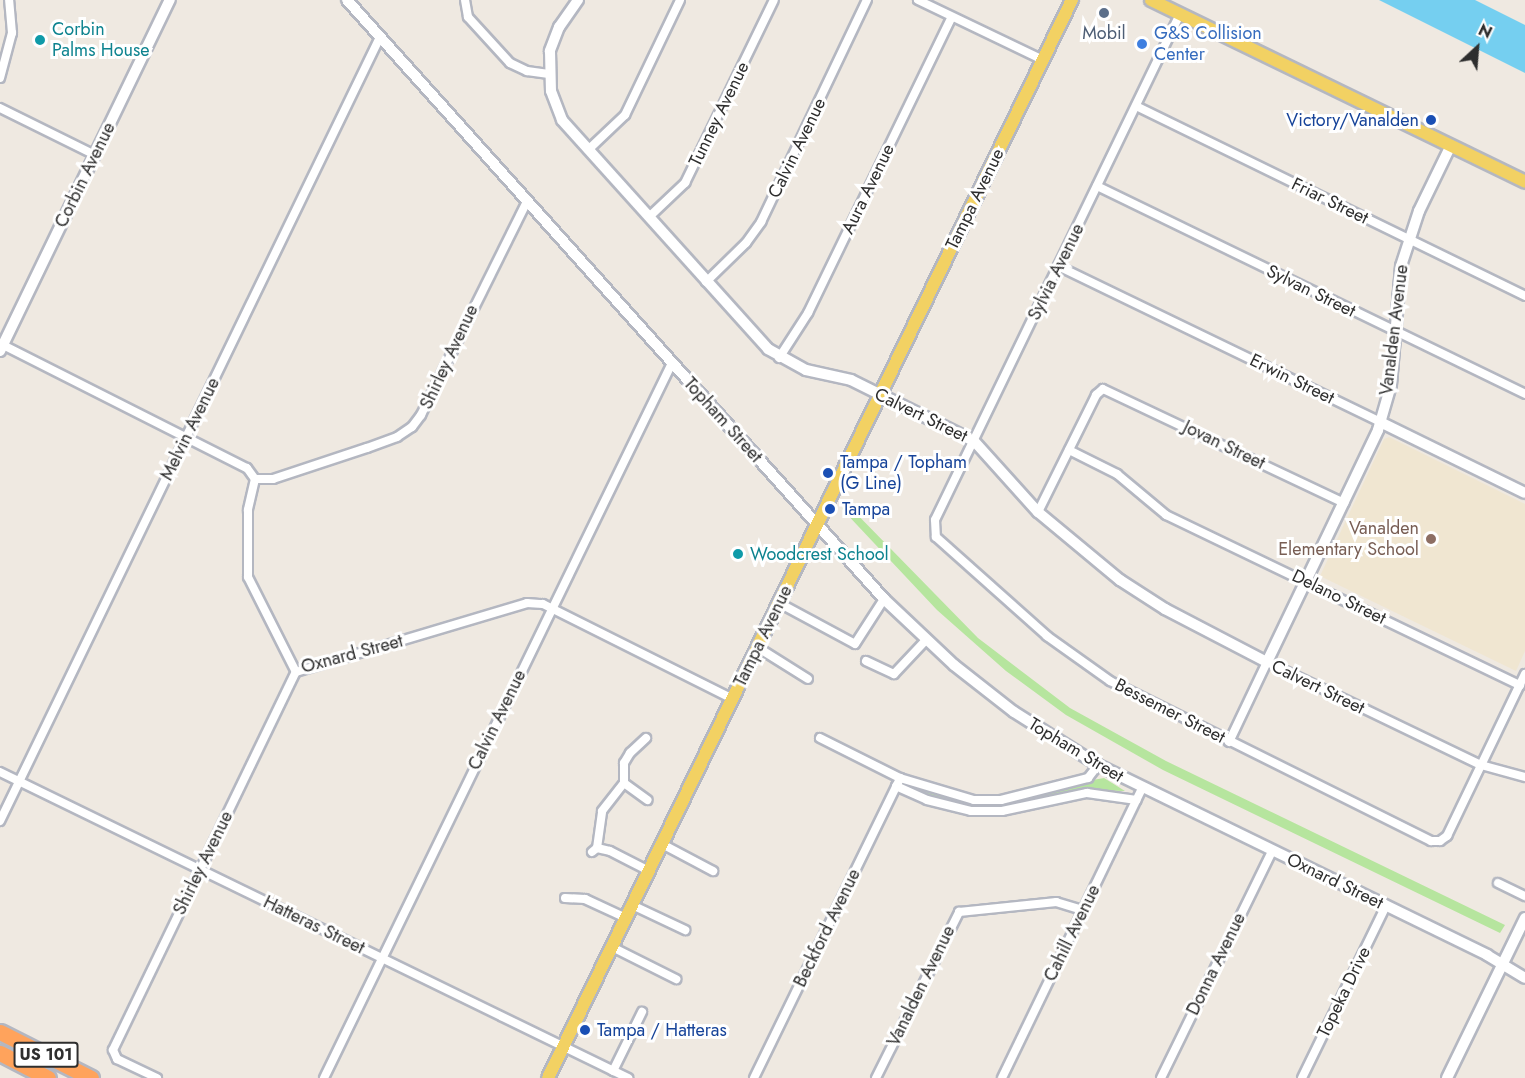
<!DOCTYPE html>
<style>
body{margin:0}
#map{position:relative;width:1525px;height:1078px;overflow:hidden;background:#efe9e1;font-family:Jost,sans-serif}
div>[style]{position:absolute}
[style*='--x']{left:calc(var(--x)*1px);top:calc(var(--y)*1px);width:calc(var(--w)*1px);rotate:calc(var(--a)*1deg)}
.education>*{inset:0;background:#f0e6d1}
.green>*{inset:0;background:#b6e59e}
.water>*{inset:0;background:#75cff0}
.roads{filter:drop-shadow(2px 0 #b4b7c1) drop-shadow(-2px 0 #b4b7c1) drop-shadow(0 2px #b4b7c1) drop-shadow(0 -2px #b4b7c1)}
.minor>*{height:8px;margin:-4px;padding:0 4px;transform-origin:4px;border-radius:4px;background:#fff}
.tertiary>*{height:10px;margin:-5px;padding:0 5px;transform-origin:5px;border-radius:5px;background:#fff}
.secondary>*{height:10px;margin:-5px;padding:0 5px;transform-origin:5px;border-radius:5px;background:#fff}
.primary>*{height:12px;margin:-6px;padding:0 6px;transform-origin:6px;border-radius:6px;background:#f2d163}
.motorway>*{height:15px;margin:-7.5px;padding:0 7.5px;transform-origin:7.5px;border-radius:7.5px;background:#ffa35c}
.dots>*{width:16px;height:16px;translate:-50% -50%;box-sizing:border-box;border:3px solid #fff;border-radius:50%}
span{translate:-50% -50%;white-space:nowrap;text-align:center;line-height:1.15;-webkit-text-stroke:6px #fff;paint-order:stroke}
.shield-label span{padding:2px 4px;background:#fff;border:2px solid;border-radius:4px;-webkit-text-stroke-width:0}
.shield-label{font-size:16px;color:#2e2e2e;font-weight:700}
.culture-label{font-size:18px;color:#0d838f}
.left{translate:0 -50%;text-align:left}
.service-label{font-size:18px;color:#4e5e75}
.shop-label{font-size:18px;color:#366cbe}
.street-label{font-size:18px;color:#2e2e2e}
.transit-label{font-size:18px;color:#164399}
.right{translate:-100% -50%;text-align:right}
.education-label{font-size:18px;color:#785e54}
.north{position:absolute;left:1447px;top:18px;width:60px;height:60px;-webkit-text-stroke:4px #fff;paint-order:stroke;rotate:26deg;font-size:16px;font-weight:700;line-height:24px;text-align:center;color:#2e2e2e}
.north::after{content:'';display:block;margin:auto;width:21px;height:27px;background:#2e2e2e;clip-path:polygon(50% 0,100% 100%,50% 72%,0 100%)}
</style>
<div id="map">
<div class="education">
<div style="clip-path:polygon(1389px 437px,1525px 504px,1525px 651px,1516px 671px,1320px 576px,1384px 439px)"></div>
</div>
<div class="green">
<div style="clip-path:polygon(845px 502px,978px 638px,1070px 708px,1166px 761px,1505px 925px,1500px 933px,1163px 770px,1066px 715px,1006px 671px,937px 610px,842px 509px)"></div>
<div style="clip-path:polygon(1104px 778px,1125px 791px,1086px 790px,1006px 806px,974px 808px,943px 803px,910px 788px,912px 785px,969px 802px)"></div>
</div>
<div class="water">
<div style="clip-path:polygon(1379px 0,1475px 0,1525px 25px,1525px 73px)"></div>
</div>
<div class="roads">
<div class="minor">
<div style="--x:465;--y:0;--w:17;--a:80"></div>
<div style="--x:468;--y:17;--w:62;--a:47.6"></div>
<div style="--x:510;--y:63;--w:19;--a:25"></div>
<div style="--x:527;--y:71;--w:22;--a:8"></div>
<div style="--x:918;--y:0;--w:139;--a:25.6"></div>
<div style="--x:1180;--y:14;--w:562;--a:115.84"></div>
<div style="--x:935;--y:520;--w:17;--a:87"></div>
<div style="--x:936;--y:537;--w:149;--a:41.7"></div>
<div style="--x:1047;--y:636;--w:77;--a:35.5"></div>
<div style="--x:1110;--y:681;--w:359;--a:26.5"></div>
<div style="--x:1431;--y:841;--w:9;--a:0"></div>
<div style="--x:1440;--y:841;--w:9;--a:-36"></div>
<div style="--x:1447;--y:836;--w:180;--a:-64.3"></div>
<div style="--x:0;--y:78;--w:47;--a:-75.1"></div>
<div style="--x:12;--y:33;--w:33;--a:-95"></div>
<div style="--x:1136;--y:106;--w:433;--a:26"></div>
<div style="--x:0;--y:108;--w:106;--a:26.3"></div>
<div style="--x:588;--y:150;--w:51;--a:-43.4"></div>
<div style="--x:625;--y:115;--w:127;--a:-64.4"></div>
<div style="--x:1097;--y:186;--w:476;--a:25.9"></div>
<div style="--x:649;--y:217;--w:50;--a:-43.4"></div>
<div style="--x:685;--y:183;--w:203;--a:-64.1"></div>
<div style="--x:1058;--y:266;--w:358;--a:25.8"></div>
<div style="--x:706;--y:282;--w:56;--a:-44.3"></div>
<div style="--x:746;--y:243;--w:26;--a:-54"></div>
<div style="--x:761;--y:222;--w:246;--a:-64.5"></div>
<div style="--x:3;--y:345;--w:273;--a:26.8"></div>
<div style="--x:247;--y:468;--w:14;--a:54"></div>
<div style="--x:255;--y:479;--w:32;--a:103"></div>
<div style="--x:248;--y:510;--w:67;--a:90"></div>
<div style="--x:248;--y:577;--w:106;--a:63.2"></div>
<div style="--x:779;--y:358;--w:54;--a:-57.2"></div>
<div style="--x:808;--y:313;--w:329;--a:-64.1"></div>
<div style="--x:1069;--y:450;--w:54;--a:26.6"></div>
<div style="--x:1117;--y:474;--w:64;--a:39.9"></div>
<div style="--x:1166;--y:515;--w:393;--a:25.7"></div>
<div style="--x:255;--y:479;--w:18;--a:0"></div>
<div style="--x:273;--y:479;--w:99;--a:-18.3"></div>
<div style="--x:367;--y:448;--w:32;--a:-20"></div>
<div style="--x:397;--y:437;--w:18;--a:-34"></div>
<div style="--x:412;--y:427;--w:15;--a:-53"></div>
<div style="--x:421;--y:415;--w:239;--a:-63.6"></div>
<div style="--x:1038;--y:512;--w:131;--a:-63.6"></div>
<div style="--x:1096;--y:395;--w:9;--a:-41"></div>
<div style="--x:1103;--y:389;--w:267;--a:25.3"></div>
<div style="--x:779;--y:603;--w:86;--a:28.3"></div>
<div style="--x:855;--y:644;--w:54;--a:-57.2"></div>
<div style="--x:757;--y:647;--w:60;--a:32.1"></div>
<div style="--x:866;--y:661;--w:31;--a:25"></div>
<div style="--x:894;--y:674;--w:47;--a:-46.7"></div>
<div style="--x:296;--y:672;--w:241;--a:-16.6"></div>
<div style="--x:527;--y:603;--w:16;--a:4"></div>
<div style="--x:543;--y:604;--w:212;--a:26.6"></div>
<div style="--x:820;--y:738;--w:89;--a:26.6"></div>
<div style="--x:900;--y:778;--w:77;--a:16.6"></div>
<div style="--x:974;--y:800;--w:27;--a:0"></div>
<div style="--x:1001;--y:800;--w:90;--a:-14.2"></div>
<div style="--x:1088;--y:778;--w:16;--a:-52"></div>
<div style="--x:1229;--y:742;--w:89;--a:-64.6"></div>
<div style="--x:1267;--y:662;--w:237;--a:25.7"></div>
<div style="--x:1481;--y:765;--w:46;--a:15.3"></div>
<div style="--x:0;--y:772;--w:699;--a:25.98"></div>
<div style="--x:624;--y:783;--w:29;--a:36"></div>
<div style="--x:896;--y:786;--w:34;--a:24"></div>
<div style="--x:927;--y:800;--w:45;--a:14"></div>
<div style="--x:971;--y:811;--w:31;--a:0"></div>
<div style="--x:1002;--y:811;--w:87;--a:-12"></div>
<div style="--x:1087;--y:793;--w:50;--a:8"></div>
<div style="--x:0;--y:821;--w:871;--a:-64.14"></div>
<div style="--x:662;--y:844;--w:58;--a:27.9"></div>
<div style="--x:597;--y:848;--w:37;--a:-82"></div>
<div style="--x:602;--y:811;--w:36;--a:-52"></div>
<div style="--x:624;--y:783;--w:20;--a:-90"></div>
<div style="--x:624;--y:763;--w:12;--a:-59"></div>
<div style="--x:630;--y:753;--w:22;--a:-43"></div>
<div style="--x:592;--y:852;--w:6;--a:-39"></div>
<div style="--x:597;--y:848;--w:13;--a:13"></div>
<div style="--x:610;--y:851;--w:44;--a:27.1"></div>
<div style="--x:1498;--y:883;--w:30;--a:26"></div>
<div style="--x:565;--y:898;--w:20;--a:3"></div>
<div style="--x:585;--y:899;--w:45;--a:24.9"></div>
<div style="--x:632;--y:905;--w:59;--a:25.3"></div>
<div style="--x:612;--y:947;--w:72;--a:26.6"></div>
<div style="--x:613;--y:1071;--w:66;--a:-63.8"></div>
<div style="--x:157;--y:1078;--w:44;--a:-154.6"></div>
<div style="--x:117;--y:1059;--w:10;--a:-114"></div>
<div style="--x:113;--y:1050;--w:420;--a:-64.2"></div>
<div style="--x:324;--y:1078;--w:795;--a:-64.05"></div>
<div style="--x:754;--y:1078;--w:334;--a:-64"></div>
<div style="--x:876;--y:1078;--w:186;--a:-63.4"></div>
<div style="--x:959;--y:912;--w:98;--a:-5.9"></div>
<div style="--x:1056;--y:902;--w:28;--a:17"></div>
<div style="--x:1002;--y:1078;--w:322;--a:-64.2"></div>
<div style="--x:1161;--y:1078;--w:253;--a:-63.9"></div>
<div style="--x:1302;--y:1078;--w:191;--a:-64"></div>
</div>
<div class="tertiary">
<div style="--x:578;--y:0;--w:33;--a:125"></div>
<div style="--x:559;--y:27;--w:26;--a:111"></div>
<div style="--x:550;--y:51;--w:40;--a:88.6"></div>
<div style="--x:551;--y:91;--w:31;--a:69"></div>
<div style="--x:562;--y:120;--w:308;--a:48"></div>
<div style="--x:768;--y:349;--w:43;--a:28.9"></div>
<div style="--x:806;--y:370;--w:46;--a:12.5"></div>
<div style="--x:851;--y:380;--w:137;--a:26.4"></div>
<div style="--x:974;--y:441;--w:96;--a:48"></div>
<div style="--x:1038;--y:512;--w:107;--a:39.7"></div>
<div style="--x:1120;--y:580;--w:54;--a:32.8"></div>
<div style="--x:1165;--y:609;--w:115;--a:27.5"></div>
<div style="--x:1267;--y:662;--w:257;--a:-64.4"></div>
<div style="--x:1378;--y:430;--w:47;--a:-73.9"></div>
<div style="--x:1391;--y:385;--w:119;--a:-85.2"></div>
<div style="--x:1401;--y:266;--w:58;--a:-71.9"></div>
<div style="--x:1419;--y:211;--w:73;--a:-64.1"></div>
<div style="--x:1380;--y:422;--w:161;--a:26.1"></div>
</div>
<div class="secondary">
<div style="--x:347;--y:0;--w:804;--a:48.12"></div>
<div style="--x:884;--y:599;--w:96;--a:43.3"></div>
<div style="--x:954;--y:665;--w:76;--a:38.1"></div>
<div style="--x:1014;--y:712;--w:99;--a:32.2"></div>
<div style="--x:1098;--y:765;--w:433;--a:26"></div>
<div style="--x:1487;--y:955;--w:44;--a:31.2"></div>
<div style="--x:0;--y:351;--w:390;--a:-64.2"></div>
<div style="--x:1447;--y:1078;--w:178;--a:-64"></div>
</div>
<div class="primary">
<div style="--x:1151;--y:0;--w:416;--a:25.9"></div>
<div style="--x:548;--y:1078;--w:1199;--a:-64.08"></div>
</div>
<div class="motorway">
<div style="--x:0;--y:1032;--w:102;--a:26.8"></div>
<div style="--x:0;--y:1053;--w:54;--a:27.5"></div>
</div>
</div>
<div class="dots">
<div style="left:1104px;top:13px;background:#5c6f8a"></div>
<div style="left:40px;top:40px;background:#0f9aa8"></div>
<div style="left:1142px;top:44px;background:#3f7fe0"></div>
<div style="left:1431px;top:120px;background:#1a4fb4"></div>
<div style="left:828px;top:473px;background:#1a4fb4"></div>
<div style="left:830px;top:509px;background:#1a4fb4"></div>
<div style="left:1431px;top:539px;background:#8d6e63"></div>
<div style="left:738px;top:554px;background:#0f9aa8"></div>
<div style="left:585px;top:1030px;background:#1a4fb4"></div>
</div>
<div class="shield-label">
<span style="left:46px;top:1055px">US 101</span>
</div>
<div class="culture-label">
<span class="left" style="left:52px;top:40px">Corbin<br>Palms House</span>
<span class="left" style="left:750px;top:554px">Woodcrest School</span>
</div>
<div class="service-label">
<span style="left:1104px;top:33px">Mobil</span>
</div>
<div class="shop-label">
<span class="left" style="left:1154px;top:44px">G&amp;S Collision<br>Center</span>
</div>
<div class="street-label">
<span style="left:719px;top:114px;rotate:-64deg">Tunney Avenue</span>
<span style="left:797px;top:148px;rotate:-64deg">Calvin Avenue</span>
<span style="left:85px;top:175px;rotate:-64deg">Corbin Avenue</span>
<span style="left:868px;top:189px;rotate:-64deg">Aura Avenue</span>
<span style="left:975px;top:199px;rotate:-64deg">Tampa Avenue</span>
<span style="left:1330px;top:201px;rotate:26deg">Friar Street</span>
<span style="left:1056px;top:272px;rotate:-64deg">Sylvia Avenue</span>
<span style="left:1311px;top:291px;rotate:26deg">Sylvan Street</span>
<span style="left:1394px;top:330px;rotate:-83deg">Vanalden Avenue</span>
<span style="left:449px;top:357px;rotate:-65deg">Shirley Avenue</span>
<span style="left:1292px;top:379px;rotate:26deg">Erwin Street</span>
<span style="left:921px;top:415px;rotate:26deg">Calvert Street</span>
<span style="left:723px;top:420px;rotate:48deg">Topham Street</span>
<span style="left:190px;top:429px;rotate:-64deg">Melvin Avenue</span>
<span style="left:1224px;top:445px;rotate:26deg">Jovan Street</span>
<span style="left:1339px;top:597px;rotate:26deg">Delano Street</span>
<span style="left:763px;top:636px;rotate:-64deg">Tampa Avenue</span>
<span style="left:352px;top:654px;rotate:-15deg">Oxnard Street</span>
<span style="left:1318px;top:687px;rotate:26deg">Calvert Street</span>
<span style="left:1170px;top:711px;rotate:27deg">Bessemer Street</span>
<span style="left:497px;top:720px;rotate:-64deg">Calvin Avenue</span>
<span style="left:1076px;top:750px;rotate:31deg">Topham Street</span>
<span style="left:203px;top:863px;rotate:-64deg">Shirley Avenue</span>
<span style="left:1335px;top:881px;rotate:26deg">Oxnard Street</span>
<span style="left:314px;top:925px;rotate:26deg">Hatteras Street</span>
<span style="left:827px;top:928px;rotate:-64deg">Beckford Avenue</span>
<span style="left:1072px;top:933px;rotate:-64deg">Cahill Avenue</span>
<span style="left:1216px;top:964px;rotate:-64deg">Donna Avenue</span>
<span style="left:921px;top:986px;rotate:-64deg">Vanalden Avenue</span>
<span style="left:1344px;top:992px;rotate:-64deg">Topeka Drive</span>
</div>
<div class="transit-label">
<span class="right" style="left:1419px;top:120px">Victory/Vanalden</span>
<span class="left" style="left:840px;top:473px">Tampa / Topham<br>(G Line)</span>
<span class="left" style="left:842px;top:509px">Tampa</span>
<span class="left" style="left:597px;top:1030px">Tampa / Hatteras</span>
</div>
<div class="education-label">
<span class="right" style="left:1419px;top:539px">Vanalden<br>Elementary School</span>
</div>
<div class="north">N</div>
</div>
